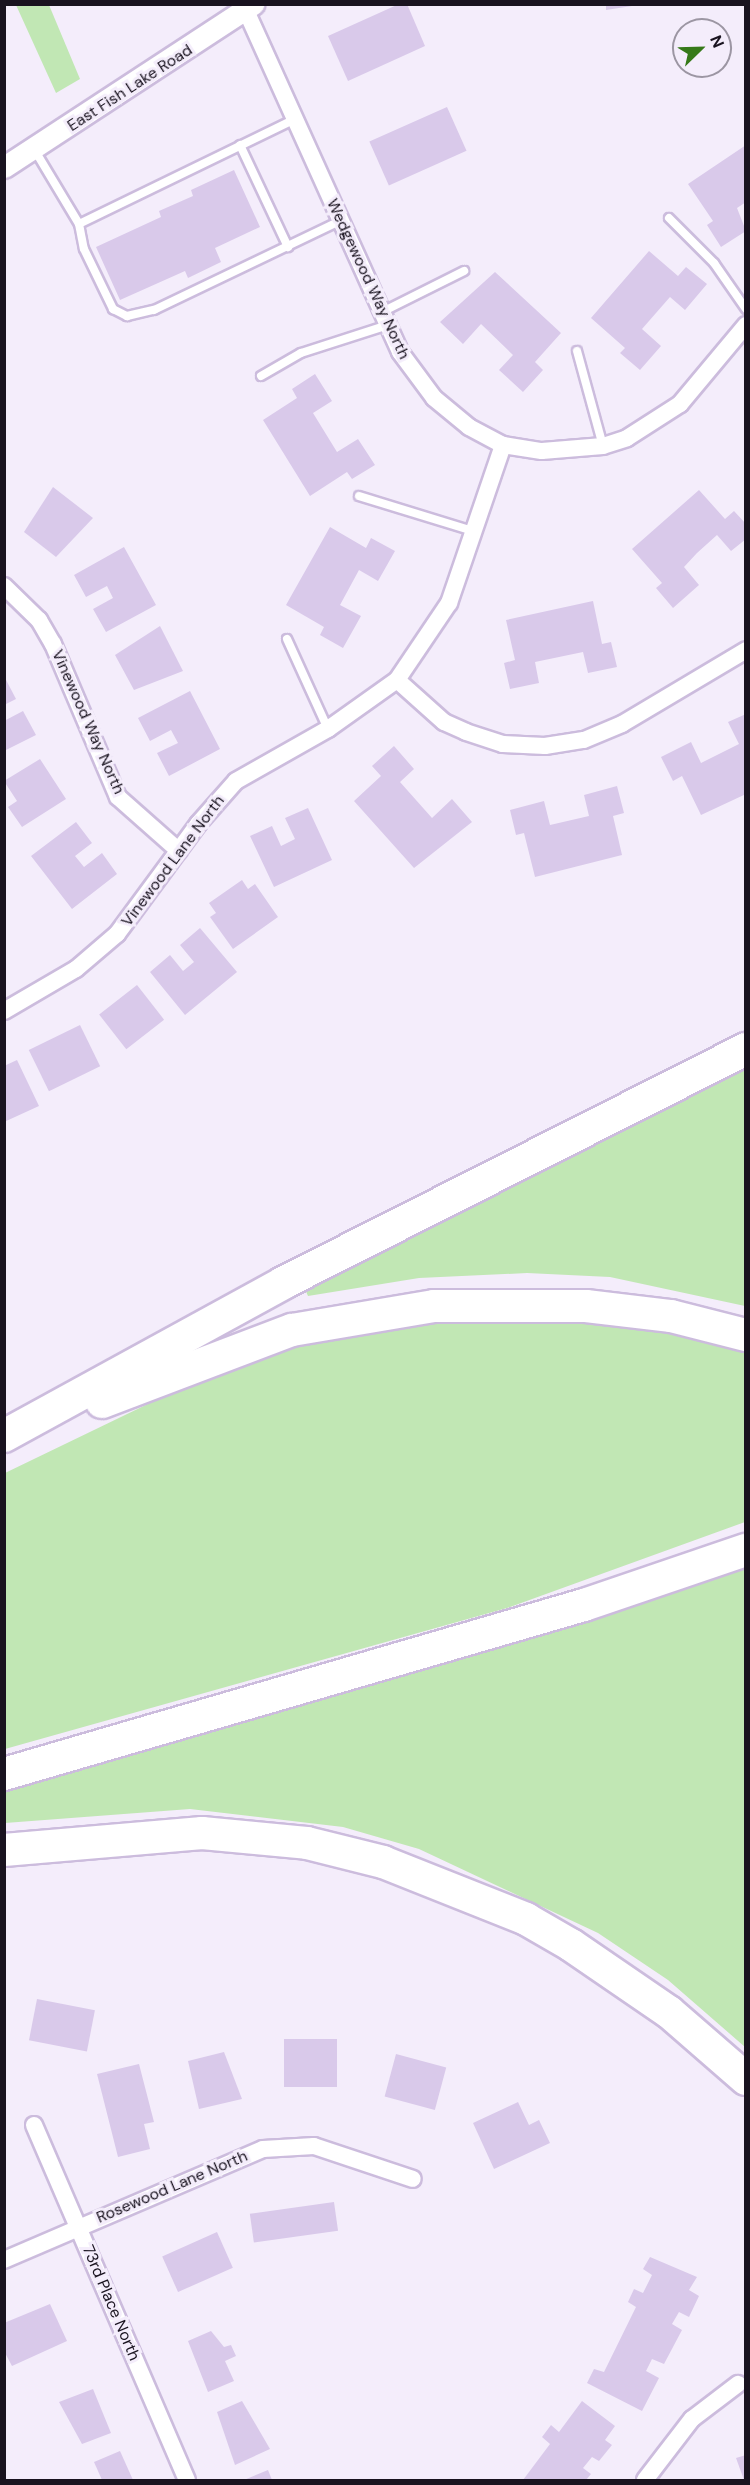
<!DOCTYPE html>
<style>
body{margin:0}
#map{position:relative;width:750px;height:2485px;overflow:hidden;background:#f4edfb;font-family:"DM Sans",sans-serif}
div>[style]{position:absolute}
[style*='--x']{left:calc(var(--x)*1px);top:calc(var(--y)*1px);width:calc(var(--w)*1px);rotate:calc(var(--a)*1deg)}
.green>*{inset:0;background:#c1e7b4}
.building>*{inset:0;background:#d9c9ea;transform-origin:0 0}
.roads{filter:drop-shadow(2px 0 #ccbcdd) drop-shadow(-2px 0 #ccbcdd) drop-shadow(0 2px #ccbcdd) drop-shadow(0 -2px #ccbcdd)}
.service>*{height:8px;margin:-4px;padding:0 4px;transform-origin:4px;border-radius:4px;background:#fff}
.minor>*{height:16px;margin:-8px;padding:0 8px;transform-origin:8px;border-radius:8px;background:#fff}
.tertiary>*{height:21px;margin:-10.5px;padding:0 10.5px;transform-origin:10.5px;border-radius:10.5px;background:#fff}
.motorway>*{height:32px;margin:-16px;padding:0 16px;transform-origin:16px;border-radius:16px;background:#fff}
span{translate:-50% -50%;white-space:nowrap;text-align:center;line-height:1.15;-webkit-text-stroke:6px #f4edfb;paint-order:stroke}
.street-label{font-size:16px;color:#19131f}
.frame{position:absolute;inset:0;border:6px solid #19131f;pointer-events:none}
.north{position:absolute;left:672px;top:18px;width:60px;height:60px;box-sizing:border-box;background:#f4edfb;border:2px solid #9c96a3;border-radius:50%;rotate:67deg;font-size:16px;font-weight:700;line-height:24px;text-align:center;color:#19131f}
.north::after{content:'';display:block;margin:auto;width:21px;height:27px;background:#367919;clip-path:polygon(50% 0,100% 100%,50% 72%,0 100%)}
</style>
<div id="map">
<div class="green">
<div style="clip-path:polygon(16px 5px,49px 5px,80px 79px,56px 93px)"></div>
<div style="clip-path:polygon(745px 1061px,745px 1306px,610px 1277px,527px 1273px,419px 1278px,308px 1296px,304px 1287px)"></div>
<div style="clip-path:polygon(486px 1312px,618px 1321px,745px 1349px,745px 1522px,507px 1608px,5px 1749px,5px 1473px,152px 1402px,149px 1395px,272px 1347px)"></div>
<div style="clip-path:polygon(745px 1562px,745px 2047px,668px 1980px,598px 1933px,419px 1849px,343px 1827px,190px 1809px,5px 1823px,5px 1789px,617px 1611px)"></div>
</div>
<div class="building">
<div style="clip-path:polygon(399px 4px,407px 4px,425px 46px,348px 81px,328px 36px)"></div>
<div style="clip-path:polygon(606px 5px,632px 5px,632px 6px,606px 10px)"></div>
<div style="left:447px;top:107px;width:48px;height:85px;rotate:66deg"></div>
<div style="clip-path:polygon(746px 145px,746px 202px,737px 208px,746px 231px,721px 247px,707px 225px,713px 221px,688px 184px)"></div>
<div style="clip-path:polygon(234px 170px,260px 227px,215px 248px,221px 262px,188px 278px,185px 271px,120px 300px,96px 247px,161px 217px,159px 211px,193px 196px,191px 190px)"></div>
<div style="clip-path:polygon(649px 251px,678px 276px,686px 267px,707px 284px,685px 310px,670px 297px,642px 329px,661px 346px,640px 370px,620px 353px,625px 348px,591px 318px)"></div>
<div style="clip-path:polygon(495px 272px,561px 333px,535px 362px,543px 370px,523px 392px,499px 370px,513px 355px,481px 324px,463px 344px,440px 322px)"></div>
<div style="clip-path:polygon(315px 374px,332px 401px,313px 413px,337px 452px,358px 439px,375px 465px,352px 479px,347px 472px,310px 496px,263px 420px,297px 398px,292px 389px)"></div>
<div style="clip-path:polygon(53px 487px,93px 518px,56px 557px,24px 532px)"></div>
<div style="clip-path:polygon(699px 490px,725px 519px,734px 511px,746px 524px,746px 539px,731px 551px,717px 535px,697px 553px,684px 567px,699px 585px,673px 608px,656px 588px,662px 583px,632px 549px)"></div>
<div style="clip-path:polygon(330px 527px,366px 548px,371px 538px,395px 551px,378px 581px,359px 570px,340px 605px,361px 616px,343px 648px,320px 635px,324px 627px,286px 605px)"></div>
<div style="clip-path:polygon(124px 547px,156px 605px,106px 632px,93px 609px,113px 598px,107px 586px,86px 597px,74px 575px)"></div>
<div style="clip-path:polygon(593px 601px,602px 644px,611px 642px,617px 667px,588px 673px,583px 652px,535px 662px,539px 683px,510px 689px,504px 663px,515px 660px,506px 620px)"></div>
<div style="clip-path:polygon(160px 626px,183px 671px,134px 690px,115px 655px)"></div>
<div style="clip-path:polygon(4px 676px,16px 699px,4px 705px)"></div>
<div style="clip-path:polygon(190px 691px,220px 749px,169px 776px,157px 753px,178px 743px,171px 730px,150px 741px,138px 718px)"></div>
<div style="clip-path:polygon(23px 711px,36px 735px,4px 751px,4px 721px)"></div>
<div style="clip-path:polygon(746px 714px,746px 794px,701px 815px,682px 776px,673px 781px,661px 757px,691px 742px,701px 763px,739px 744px,728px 722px)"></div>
<div style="clip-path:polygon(394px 746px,414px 769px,400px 782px,432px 818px,452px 799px,472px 822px,414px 868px,354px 801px,381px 776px,372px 766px)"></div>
<div style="clip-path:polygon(40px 759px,66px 799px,22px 827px,8px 807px,17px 801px,4px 781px)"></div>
<div style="clip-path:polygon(617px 786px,624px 813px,613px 816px,622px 855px,535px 877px,524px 833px,516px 835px,510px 810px,544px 801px,550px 825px,589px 816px,584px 795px)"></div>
<div style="clip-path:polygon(308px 808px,332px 860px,274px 887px,250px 836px,272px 826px,281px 846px,295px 839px,285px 818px)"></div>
<div style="clip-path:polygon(76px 822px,92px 843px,75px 856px,84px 867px,102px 853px,117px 874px,72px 909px,31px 856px)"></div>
<div style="clip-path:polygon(242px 880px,248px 889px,255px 884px,278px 917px,233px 949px,210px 917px,216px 913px,209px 903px)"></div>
<div style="clip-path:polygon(200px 928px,237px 972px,185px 1015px,150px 972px,170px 955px,183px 971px,194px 962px,180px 945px)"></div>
<div style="left:137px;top:985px;width:44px;height:48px;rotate:52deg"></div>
<div style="left:80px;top:1025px;width:46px;height:57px;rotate:64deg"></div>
<div style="clip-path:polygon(17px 1060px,39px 1106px,4px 1122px,4px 1066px)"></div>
<div style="left:37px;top:1999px;width:59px;height:42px;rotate:11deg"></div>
<div style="left:284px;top:2039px;width:53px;height:48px"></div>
<div style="clip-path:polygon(224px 2052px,242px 2099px,199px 2109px,188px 2061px)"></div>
<div style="left:396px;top:2054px;width:52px;height:44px;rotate:15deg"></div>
<div style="clip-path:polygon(139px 2064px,154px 2122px,144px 2124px,150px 2149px,118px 2157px,97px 2074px)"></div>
<div style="clip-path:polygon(518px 2102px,529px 2125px,539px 2120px,550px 2143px,494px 2169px,473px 2123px)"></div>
<div style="left:334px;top:2202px;width:29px;height:85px;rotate:82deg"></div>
<div style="left:217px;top:2232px;width:39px;height:60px;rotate:66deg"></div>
<div style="clip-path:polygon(650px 2257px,697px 2277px,689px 2290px,699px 2296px,689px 2317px,679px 2312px,672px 2324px,682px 2330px,664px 2364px,652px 2359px,646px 2371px,659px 2378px,642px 2411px,587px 2383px,594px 2369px,604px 2372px,636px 2307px,628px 2302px,634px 2289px,643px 2293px,652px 2275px,643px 2269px)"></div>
<div style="clip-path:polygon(50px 2304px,67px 2341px,12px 2366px,4px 2351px,4px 2323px)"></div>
<div style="clip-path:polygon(211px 2331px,224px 2347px,231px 2345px,236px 2356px,225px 2361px,234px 2381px,208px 2392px,188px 2341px)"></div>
<div style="clip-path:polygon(93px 2389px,111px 2433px,82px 2444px,59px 2402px)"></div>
<div style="clip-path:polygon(242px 2401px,270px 2449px,235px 2465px,217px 2412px)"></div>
<div style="clip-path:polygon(582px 2401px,615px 2426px,605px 2440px,612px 2445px,599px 2461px,592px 2457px,583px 2468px,591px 2474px,586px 2480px,523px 2480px,550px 2444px,542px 2437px,551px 2425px,559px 2432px)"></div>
<div style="clip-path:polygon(120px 2451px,133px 2480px,102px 2480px,94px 2462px)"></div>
<div style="clip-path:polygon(746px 2455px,746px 2480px,744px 2480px,736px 2458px)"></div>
<div style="clip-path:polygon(268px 2470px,272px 2480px,244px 2480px)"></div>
</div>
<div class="roads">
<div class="service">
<div style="--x:240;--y:145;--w:113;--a:64.8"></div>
<div style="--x:34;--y:149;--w:87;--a:59"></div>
<div style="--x:79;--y:224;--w:240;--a:-25.9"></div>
<div style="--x:669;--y:218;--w:64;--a:45"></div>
<div style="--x:714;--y:263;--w:56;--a:55.2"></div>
<div style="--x:79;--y:224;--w:25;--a:79"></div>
<div style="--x:84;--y:249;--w:67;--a:64.2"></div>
<div style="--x:113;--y:309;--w:16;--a:27"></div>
<div style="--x:127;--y:316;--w:28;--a:-13"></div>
<div style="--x:154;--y:310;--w:206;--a:-25.6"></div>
<div style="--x:382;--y:312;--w:92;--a:-26.6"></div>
<div style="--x:577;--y:351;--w:98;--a:74.7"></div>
<div style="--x:261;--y:376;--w:46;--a:-29.9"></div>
<div style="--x:301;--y:353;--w:91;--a:-17.8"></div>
<div style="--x:359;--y:496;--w:122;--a:17.1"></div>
<div style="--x:287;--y:639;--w:99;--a:65.5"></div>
</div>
<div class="minor">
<div style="--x:243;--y:4;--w:382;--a:65.7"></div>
<div style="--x:400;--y:352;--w:57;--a:53.5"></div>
<div style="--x:434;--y:398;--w:45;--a:39.6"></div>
<div style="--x:469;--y:427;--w:38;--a:28"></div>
<div style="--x:503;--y:445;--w:39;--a:9"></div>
<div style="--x:542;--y:451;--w:61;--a:-4.7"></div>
<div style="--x:603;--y:446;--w:25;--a:-18"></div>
<div style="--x:627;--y:438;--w:63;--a:-32.7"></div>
<div style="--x:680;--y:404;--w:103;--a:-50.1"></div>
<div style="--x:4;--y:586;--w:49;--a:44.2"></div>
<div style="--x:39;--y:620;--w:28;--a:60"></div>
<div style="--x:53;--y:644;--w:166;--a:67"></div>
<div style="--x:118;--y:797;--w:81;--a:41.5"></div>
<div style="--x:397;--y:680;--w:63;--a:41.8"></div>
<div style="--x:444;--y:722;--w:24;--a:24"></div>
<div style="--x:466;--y:732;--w:39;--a:18"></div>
<div style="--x:503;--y:744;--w:42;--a:2.7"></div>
<div style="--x:545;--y:746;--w:39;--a:-9"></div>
<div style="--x:584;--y:740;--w:41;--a:-22.8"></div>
<div style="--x:622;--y:724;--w:144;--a:-30.8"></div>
<div style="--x:4;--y:1011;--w:83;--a:-30.3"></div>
<div style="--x:76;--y:969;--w:54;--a:-40.5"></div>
<div style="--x:117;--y:934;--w:137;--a:-53.6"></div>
<div style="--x:198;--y:824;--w:57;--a:-48.5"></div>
<div style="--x:236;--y:781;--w:106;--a:-29.5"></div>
<div style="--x:328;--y:729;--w:85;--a:-35.4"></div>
<div style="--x:397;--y:680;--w:93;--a:-56"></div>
<div style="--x:449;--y:603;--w:167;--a:-71.1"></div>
<div style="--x:34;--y:2125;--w:387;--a:66.7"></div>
<div style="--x:4;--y:2260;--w:282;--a:-23.2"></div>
<div style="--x:263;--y:2149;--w:51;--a:-3.4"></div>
<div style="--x:314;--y:2146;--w:104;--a:18.4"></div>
<div style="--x:645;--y:2480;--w:77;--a:-52.4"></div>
<div style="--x:692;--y:2419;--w:58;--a:-37.3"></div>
</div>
<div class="tertiary">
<div style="--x:4;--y:167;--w:298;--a:-33.2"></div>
</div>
<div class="motorway">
<div style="--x:102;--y:1402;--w:203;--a:-20.8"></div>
<div style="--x:292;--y:1330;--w:144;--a:-9.6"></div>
<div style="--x:434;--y:1306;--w:152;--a:0"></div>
<div style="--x:586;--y:1306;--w:86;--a:6.7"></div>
<div style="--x:671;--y:1316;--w:77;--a:14.2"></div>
<div style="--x:4;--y:1436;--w:318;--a:-28.7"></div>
<div style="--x:283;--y:1283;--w:519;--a:-26.81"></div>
<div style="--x:4;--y:1774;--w:604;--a:-16.25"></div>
<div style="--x:584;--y:1605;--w:171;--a:-18.8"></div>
<div style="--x:4;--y:1850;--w:199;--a:-4.9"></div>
<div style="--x:202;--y:1833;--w:105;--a:5.4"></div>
<div style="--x:307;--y:1843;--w:78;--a:14"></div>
<div style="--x:383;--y:1862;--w:154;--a:21.7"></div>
<div style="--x:526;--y:1919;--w:52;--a:30"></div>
<div style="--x:571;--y:1945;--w:119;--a:34.4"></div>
<div style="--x:669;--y:2012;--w:102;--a:41"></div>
</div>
</div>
<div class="street-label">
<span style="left:130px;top:88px;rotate:-33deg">East Fish Lake Road</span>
<span style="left:368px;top:279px;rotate:65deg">Wedgewood Way North</span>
<span style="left:88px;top:722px;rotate:66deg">Vinewood Way North</span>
<span style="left:173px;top:861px;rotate:-53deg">Vinewood Lane North</span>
<span style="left:172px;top:2187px;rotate:-23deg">Rosewood Lane North</span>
<span style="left:111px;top:2303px;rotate:67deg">73rd Place North</span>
</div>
<div class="frame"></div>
<div class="north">N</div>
</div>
